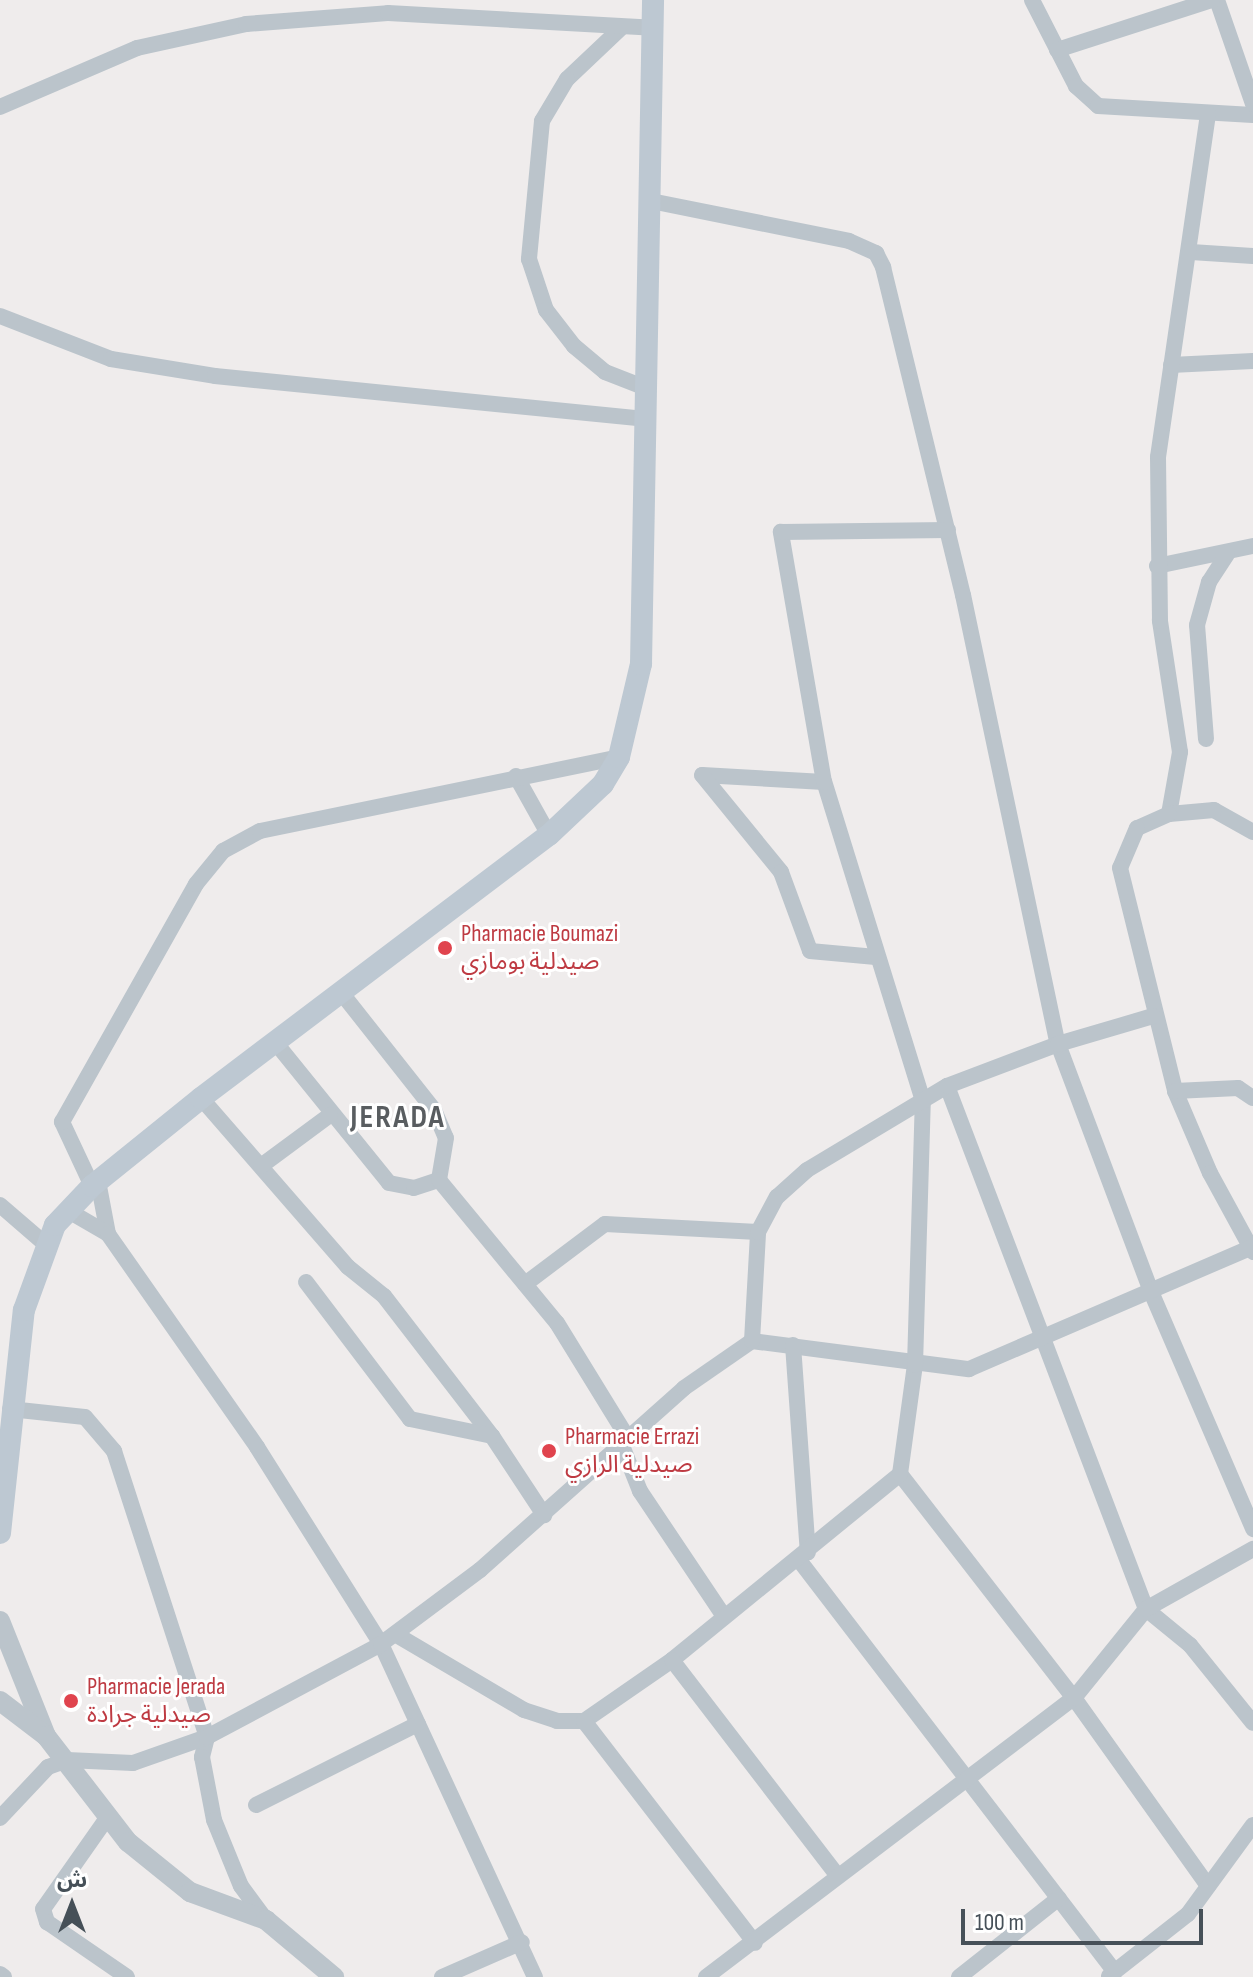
<!DOCTYPE html>
<meta charset="utf-8">
<style>
body{margin:0}
#map{position:relative;width:1253px;height:1977px;overflow:hidden;background:#efecec;font-family:"Sofia Sans Condensed","Noto Sans Arabic",sans-serif}
div>[style]{position:absolute}
[style*='--x']{left:calc(var(--x)*1px);top:calc(var(--y)*1px);width:calc(var(--w)*1px);rotate:calc(var(--a)*1deg)}
.minor>*{height:16px;margin:-8px;padding:0 8px;transform-origin:8px;border-radius:8px;background:#bbc4cb}
.tertiary>*{height:20px;margin:-10px;padding:0 10px;transform-origin:10px;border-radius:10px;background:#bbc4cb}
.secondary>*{height:22px;margin:-11px;padding:0 11px;transform-origin:11px;border-radius:11px;background:#bdc8d2}
.dots>*{width:22px;height:22px;translate:-50% -50%;box-sizing:border-box;border:4px solid #fff;border-radius:50%}
span{translate:-50% -50%;white-space:nowrap;text-align:center;line-height:1.15;-webkit-text-stroke:6px #fff;paint-order:stroke}
.health-label{font-size:24px;color:#be3a42}
.left{translate:0 -50%;text-align:left}
.district-label{font-size:32px;color:#595d60;font-weight:700;letter-spacing:2px}
.north{position:absolute;left:32px;top:1865px;width:80px;height:80px;-webkit-text-stroke:6px #fff;paint-order:stroke;rotate:0deg;font-size:22px;font-weight:700;line-height:32px;text-align:center;color:#465058}
.north::after{content:'';display:block;margin:auto;width:28px;height:36px;background:#465058;clip-path:polygon(50% 0,100% 100%,50% 72%,0 100%)}
.scale{position:absolute;left:961px;top:1909px;width:242px;height:36px;box-sizing:border-box;border:4px solid #465058;border-top:0;padding-left:10px;font-size:24px;line-height:28px;white-space:nowrap;color:#465058;-webkit-text-stroke:6px #fff;paint-order:stroke}
</style>
<div id="map">
<div class="minor">
<div style="--x:1032;--y:0;--w:97;--a:62.9"></div>
<div style="--x:1076;--y:86;--w:30;--a:42"></div>
<div style="--x:1098;--y:106;--w:155;--a:3.3"></div>
<div style="--x:1217;--y:0;--w:110;--a:70.9"></div>
<div style="--x:621;--y:28;--w:74;--a:136.6"></div>
<div style="--x:567;--y:79;--w:49;--a:120.8"></div>
<div style="--x:542;--y:121;--w:139;--a:95.4"></div>
<div style="--x:529;--y:259;--w:54;--a:71.6"></div>
<div style="--x:546;--y:310;--w:46;--a:52.1"></div>
<div style="--x:574;--y:346;--w:40;--a:40"></div>
<div style="--x:605;--y:372;--w:44;--a:21.3"></div>
<div style="--x:1057;--y:50;--w:163;--a:-17.9"></div>
<div style="--x:0;--y:107;--w:149;--a:-23.3"></div>
<div style="--x:137;--y:48;--w:112;--a:-12.4"></div>
<div style="--x:246;--y:24;--w:142;--a:-4.4"></div>
<div style="--x:388;--y:13;--w:265;--a:3.2"></div>
<div style="--x:651;--y:201;--w:202;--a:11.4"></div>
<div style="--x:849;--y:241;--w:30;--a:24"></div>
<div style="--x:876;--y:253;--w:16;--a:63"></div>
<div style="--x:883;--y:267;--w:338;--a:76.3"></div>
<div style="--x:963;--y:595;--w:459;--a:78.1"></div>
<div style="--x:1058;--y:1044;--w:267;--a:69.4"></div>
<div style="--x:1152;--y:1294;--w:256;--a:66.7"></div>
<div style="--x:1191;--y:252;--w:62;--a:3.7"></div>
<div style="--x:0;--y:316;--w:119;--a:21.2"></div>
<div style="--x:111;--y:359;--w:105;--a:9.3"></div>
<div style="--x:215;--y:376;--w:432;--a:5.7"></div>
<div style="--x:1171;--y:365;--w:82;--a:-2.8"></div>
<div style="--x:1157;--y:566;--w:98;--a:-11.8"></div>
<div style="--x:1206;--y:739;--w:114;--a:-94.5"></div>
<div style="--x:1197;--y:625;--w:45;--a:-74.4"></div>
<div style="--x:1209;--y:582;--w:33;--a:-57"></div>
<div style="--x:516;--y:776;--w:68;--a:60.8"></div>
<div style="--x:824;--y:782;--w:122;--a:-176.7"></div>
<div style="--x:702;--y:775;--w:125;--a:50.8"></div>
<div style="--x:781;--y:872;--w:84;--a:69.8"></div>
<div style="--x:810;--y:951;--w:66;--a:5.2"></div>
<div style="--x:1169;--y:814;--w:63;--a:-79.9"></div>
<div style="--x:1180;--y:752;--w:133;--a:-98.7"></div>
<div style="--x:1160;--y:621;--w:164;--a:-90.7"></div>
<div style="--x:1158;--y:457;--w:347;--a:-81.7"></div>
<div style="--x:1253;--y:832;--w:45;--a:-150.6"></div>
<div style="--x:1214;--y:810;--w:45;--a:174.9"></div>
<div style="--x:1169;--y:814;--w:35;--a:156"></div>
<div style="--x:1137;--y:828;--w:43;--a:113"></div>
<div style="--x:1120;--y:868;--w:230;--a:76.1"></div>
<div style="--x:1175;--y:1091;--w:89;--a:66.9"></div>
<div style="--x:1210;--y:1173;--w:90;--a:61.4"></div>
<div style="--x:340;--y:991;--w:152;--a:51.7"></div>
<div style="--x:434;--y:1110;--w:30;--a:67"></div>
<div style="--x:446;--y:1138;--w:43;--a:99.5"></div>
<div style="--x:275;--y:1042;--w:181;--a:51"></div>
<div style="--x:389;--y:1183;--w:25;--a:11"></div>
<div style="--x:414;--y:1188;--w:26;--a:-18"></div>
<div style="--x:947;--y:1086;--w:560;--a:69.17"></div>
<div style="--x:1146;--y:1609;--w:57;--a:39.3"></div>
<div style="--x:1190;--y:1645;--w:100;--a:51.1"></div>
<div style="--x:1175;--y:1091;--w:63;--a:-2.7"></div>
<div style="--x:1238;--y:1088;--w:18;--a:34"></div>
<div style="--x:201;--y:1098;--w:224;--a:49"></div>
<div style="--x:348;--y:1267;--w:46;--a:38.9"></div>
<div style="--x:384;--y:1296;--w:177;--a:52.4"></div>
<div style="--x:492;--y:1436;--w:95;--a:56.6"></div>
<div style="--x:261;--y:1166;--w:86;--a:-36.5"></div>
<div style="--x:439;--y:1180;--w:185;--a:50.5"></div>
<div style="--x:557;--y:1323;--w:134;--a:58.4"></div>
<div style="--x:98;--y:1181;--w:54;--a:79.3"></div>
<div style="--x:92;--y:1186;--w:71;--a:-115.1"></div>
<div style="--x:62;--y:1122;--w:273;--a:-60.6"></div>
<div style="--x:196;--y:884;--w:43;--a:-50.7"></div>
<div style="--x:223;--y:851;--w:42;--a:-28.4"></div>
<div style="--x:260;--y:831;--w:367;--a:-11.6"></div>
<div style="--x:0;--y:1205;--w:58;--a:40.8"></div>
<div style="--x:67;--y:1210;--w:48;--a:30.3"></div>
<div style="--x:108;--y:1234;--w:260;--a:55"></div>
<div style="--x:257;--y:1447;--w:233;--a:57.8"></div>
<div style="--x:381;--y:1644;--w:367;--a:65.2"></div>
<div style="--x:306;--y:1282;--w:172;--a:52.8"></div>
<div style="--x:410;--y:1419;--w:84;--a:11.7"></div>
<div style="--x:525;--y:1284;--w:100;--a:-36.9"></div>
<div style="--x:605;--y:1224;--w:153;--a:3"></div>
<div style="--x:752;--y:1341;--w:219;--a:7.4"></div>
<div style="--x:969;--y:1369;--w:306;--a:-23.3"></div>
<div style="--x:793;--y:1345;--w:208;--a:85.9"></div>
<div style="--x:10;--y:1409;--w:75;--a:6.1"></div>
<div style="--x:85;--y:1417;--w:45;--a:49.5"></div>
<div style="--x:114;--y:1451;--w:301;--a:72"></div>
<div style="--x:207;--y:1737;--w:21;--a:104"></div>
<div style="--x:202;--y:1757;--w:64;--a:79.2"></div>
<div style="--x:214;--y:1820;--w:71;--a:67.8"></div>
<div style="--x:241;--y:1886;--w:42;--a:53.7"></div>
<div style="--x:621;--y:1443;--w:52;--a:68.4"></div>
<div style="--x:640;--y:1491;--w:149;--a:56.2"></div>
<div style="--x:900;--y:1474;--w:284;--a:52.2"></div>
<div style="--x:1074;--y:1698;--w:231;--a:54.5"></div>
<div style="--x:799;--y:1560;--w:519;--a:52.51"></div>
<div style="--x:395;--y:1634;--w:150;--a:30.5"></div>
<div style="--x:524;--y:1710;--w:35;--a:18"></div>
<div style="--x:557;--y:1721;--w:27;--a:0"></div>
<div style="--x:584;--y:1721;--w:107;--a:-34.7"></div>
<div style="--x:672;--y:1660;--w:294;--a:-39.2"></div>
<div style="--x:900;--y:1474;--w:110;--a:-82.2"></div>
<div style="--x:915;--y:1365;--w:264;--a:-88.3"></div>
<div style="--x:923;--y:1101;--w:334;--a:-107.2"></div>
<div style="--x:824;--y:782;--w:254;--a:-99.8"></div>
<div style="--x:781;--y:532;--w:167;--a:-0.7"></div>
<div style="--x:672;--y:1660;--w:270;--a:52.5"></div>
<div style="--x:584;--y:1721;--w:280;--a:52.4"></div>
<div style="--x:256;--y:1805;--w:181;--a:-26.6"></div>
<div style="--x:0;--y:1818;--w:70;--a:-46.7"></div>
<div style="--x:48;--y:1767;--w:20;--a:-20"></div>
<div style="--x:67;--y:1760;--w:66;--a:2.6"></div>
<div style="--x:133;--y:1763;--w:78;--a:-19.4"></div>
<div style="--x:207;--y:1737;--w:197;--a:-28.1"></div>
<div style="--x:381;--y:1644;--w:124;--a:-36.8"></div>
<div style="--x:480;--y:1570;--w:273;--a:-41.7"></div>
<div style="--x:684;--y:1388;--w:83;--a:-34.7"></div>
<div style="--x:752;--y:1341;--w:109;--a:-86.8"></div>
<div style="--x:758;--y:1232;--w:40;--a:-62"></div>
<div style="--x:777;--y:1197;--w:40;--a:-42"></div>
<div style="--x:807;--y:1170;--w:163;--a:-31"></div>
<div style="--x:947;--y:1086;--w:119;--a:-20.7"></div>
<div style="--x:1058;--y:1044;--w:99;--a:-16.4"></div>
<div style="--x:107;--y:1818;--w:111;--a:125.1"></div>
<div style="--x:43;--y:1909;--w:14;--a:73"></div>
<div style="--x:47;--y:1922;--w:97;--a:34.5"></div>
<div style="--x:0;--y:1974;--w:5;--a:37"></div>
<div style="--x:1109;--y:1976;--w:100;--a:-38.1"></div>
<div style="--x:1188;--y:1914;--w:110;--a:-53.9"></div>
<div style="--x:442;--y:1977;--w:87;--a:-23.6"></div>
<div style="--x:706;--y:1977;--w:462;--a:-37.2"></div>
<div style="--x:1074;--y:1698;--w:114;--a:-51"></div>
<div style="--x:1146;--y:1609;--w:123;--a:-29.3"></div>
<div style="--x:959;--y:1977;--w:127;--a:-38.3"></div>
</div>
<div class="tertiary">
<div style="--x:0;--y:1621;--w:124;--a:68.2"></div>
<div style="--x:0;--y:1701;--w:58;--a:37.3"></div>
<div style="--x:46;--y:1736;--w:134;--a:52.3"></div>
<div style="--x:128;--y:1842;--w:80;--a:38.9"></div>
<div style="--x:190;--y:1892;--w:81;--a:20.2"></div>
<div style="--x:266;--y:1920;--w:89;--a:40"></div>
</div>
<div class="secondary">
<div style="--x:0;--y:1533;--w:224;--a:-83.9"></div>
<div style="--x:24;--y:1310;--w:90;--a:-70"></div>
<div style="--x:55;--y:1225;--w:54;--a:-46.5"></div>
<div style="--x:92;--y:1186;--w:140;--a:-38.9"></div>
<div style="--x:201;--y:1098;--w:436;--a:-37.1"></div>
<div style="--x:549;--y:835;--w:74;--a:-43.4"></div>
<div style="--x:603;--y:784;--w:31;--a:-59"></div>
<div style="--x:619;--y:757;--w:96;--a:-76.7"></div>
<div style="--x:641;--y:664;--w:664;--a:-88.96"></div>
</div>
<div class="dots">
<div style="left:445px;top:948px;background:#e0444e"></div>
<div style="left:549px;top:1451px;background:#e0444e"></div>
<div style="left:71px;top:1701px;background:#e0444e"></div>
</div>
<div class="health-label">
<span class="left" style="left:461px;top:948px">Pharmacie Boumazi<br>صيدلية بومازي</span>
<span class="left" style="left:565px;top:1451px">Pharmacie Errazi<br>صيدلية الرازي</span>
<span class="left" style="left:87px;top:1701px">Pharmacie Jerada<br>صيدلية جرادة</span>
</div>
<div class="district-label">
<span style="left:398px;top:1118px">JERADA</span>
</div>
<div class="north">ش</div>
<div class="scale">100 m</div>
</div>
